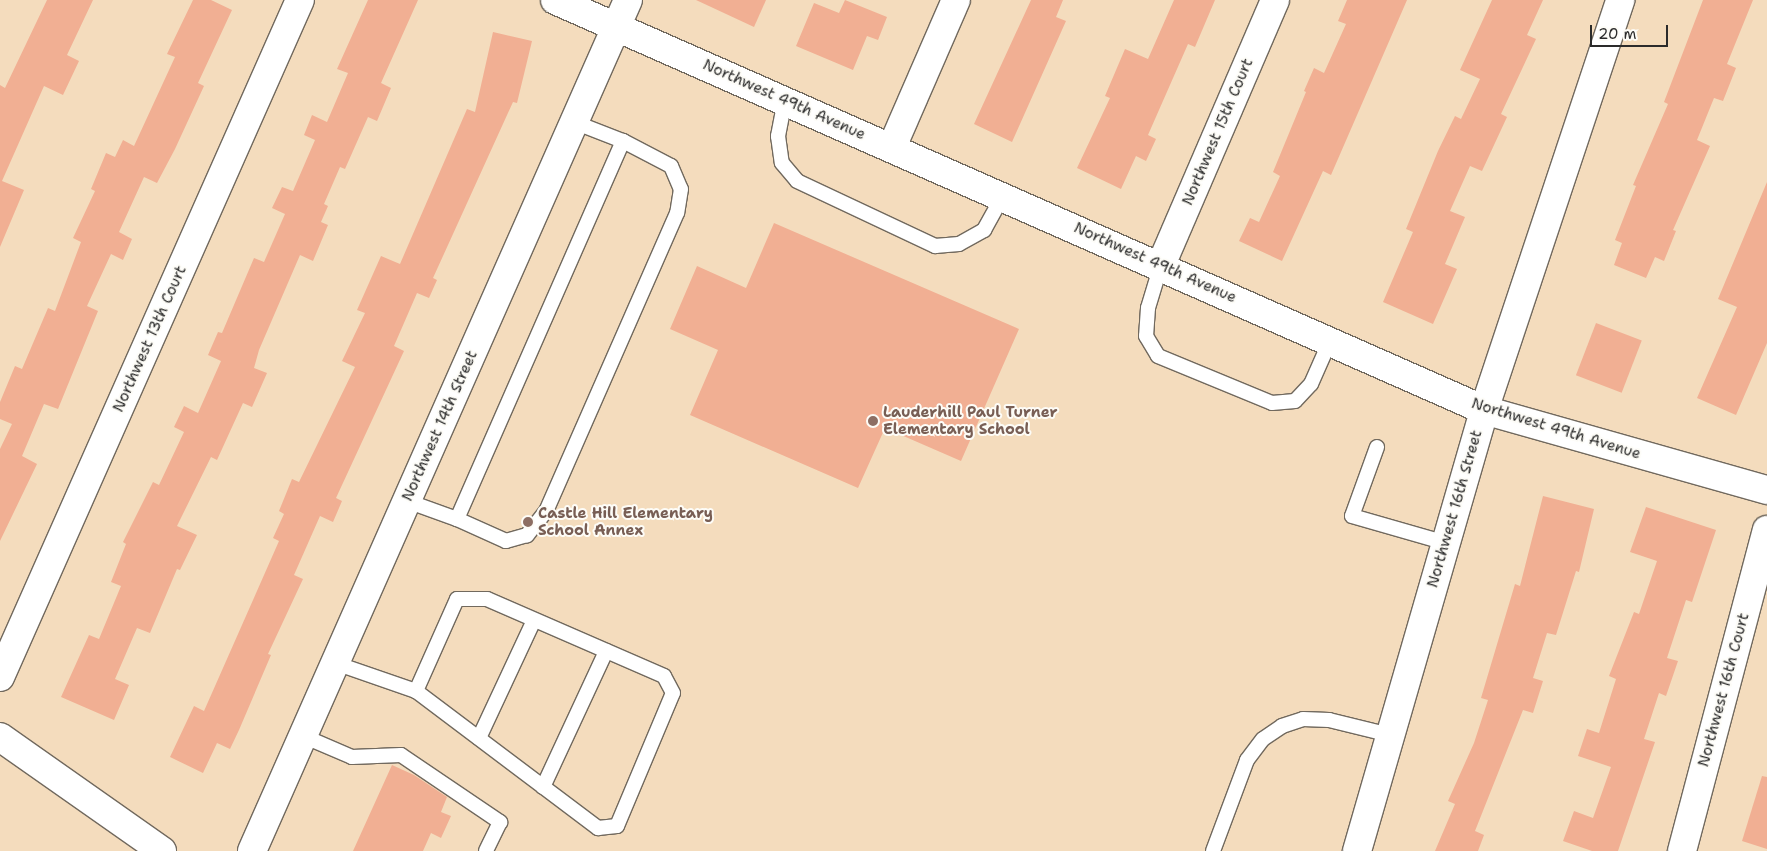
<!DOCTYPE html>
<style>
body{margin:0}
#map{position:relative;width:1767px;height:851px;overflow:hidden;background:#f4dcbd;font-family:"Shantell Sans",sans-serif}
div>[style]{position:absolute}
[style*='--x']{left:calc(var(--x)*1px);top:calc(var(--y)*1px);width:calc(var(--w)*1px);rotate:calc(var(--a)*1deg)}
.building>*{inset:0;background:#f1af93;transform-origin:0 0}
.roads{filter:drop-shadow(1px 0 #71695e) drop-shadow(-1px 0 #71695e) drop-shadow(0 1px #71695e) drop-shadow(0 -1px #71695e)}
.service>*{height:14px;margin:-7px;padding:0 7px;transform-origin:7px;border-radius:7px;background:#fff}
.minor>*{height:28px;margin:-14px;padding:0 14px;transform-origin:14px;border-radius:14px;background:#fff}
.tertiary>*{height:28px;margin:-14px;padding:0 14px;transform-origin:14px;border-radius:14px;background:#fff}
.dots>*{width:14px;height:14px;translate:-50% -50%;box-sizing:border-box;border:2px solid #fdfcf7;border-radius:50%}
span{translate:-50% -50%;white-space:nowrap;text-align:center;line-height:1.15;-webkit-text-stroke:4px #fdfcf7;paint-order:stroke}
.street-label{font-size:15px;color:#2b2b2b}
.education-label{font-size:15px;color:#785e54;font-weight:700}
.left{translate:0 -50%;text-align:left}
.scale{position:absolute;left:1590px;top:25px;width:78px;height:22px;box-sizing:border-box;border:2px solid #2b2b2b;border-top:0;padding-left:6px;font-size:15px;line-height:18px;white-space:nowrap;color:#2b2b2b;-webkit-text-stroke:4px #fdfcf7;paint-order:stroke}
</style>
<div id="map">
<div class="building">
<div style="clip-path:polygon(47px 0,93px 0,67px 55px,79px 61px,63px 95px,44px 86px,2px 181px,24px 190px,0 247px,0 85px,5px 88px)"></div>
<div style="clip-path:polygon(193px 0,211px 0,232px 10px,198px 83px,204px 86px,175px 149px,157px 183px,144px 177px,119px 232px,132px 239px,123px 260px,111px 254px,87px 306px,98px 311px,58px 409px,44px 404px,22px 456px,37px 464px,0 541px,0 449px,12px 424px,0 419px,0 402px,15px 366px,22px 369px,48px 308px,55px 311px,81px 242px,73px 238px,95px 191px,91px 189px,106px 153px,115px 157px,123px 140px,134px 146px,175px 57px,167px 54px)"></div>
<div style="clip-path:polygon(368px 0,418px 0,381px 83px,391px 88px,377px 121px,368px 117px,345px 169px,340px 167px,324px 204px,328px 206px,321px 222px,328px 225px,313px 261px,300px 255px,259px 350px,254px 368px,267px 373px,252px 407px,243px 403px,217px 460px,211px 457px,177px 526px,197px 535px,180px 570px,177px 569px,150px 633px,137px 628px,115px 679px,129px 685px,114px 720px,61px 697px,89px 635px,99px 639px,121px 586px,111px 582px,126px 544px,123px 542px,153px 482px,159px 485px,184px 432px,174px 427px,184px 406px,198px 413px,221px 361px,208px 355px,218px 332px,222px 333px,254px 258px,264px 262px,285px 214px,272px 208px,282px 187px,293px 191px,315px 140px,304px 135px,312px 115px,327px 122px,348px 73px,337px 69px)"></div>
<div style="clip-path:polygon(696px 0,766px 0,754px 27px)"></div>
<div style="clip-path:polygon(845px 0,887px 17px,878px 40px,867px 36px,853px 70px,796px 46px,814px 3px,839px 13px)"></div>
<div style="clip-path:polygon(1031px 0,1063px 0,1056px 17px,1066px 21px,1012px 142px,974px 124px)"></div>
<div style="clip-path:polygon(1174px 0,1215px 0,1195px 47px,1188px 44px,1148px 135px,1156px 139px,1146px 161px,1136px 156px,1121px 189px,1077px 168px,1110px 98px,1105px 96px,1125px 49px,1148px 59px)"></div>
<div style="clip-path:polygon(1347px 0,1407px 0,1331px 175px,1323px 171px,1282px 261px,1239px 241px,1250px 218px,1259px 222px,1280px 176px,1273px 172px,1306px 92px,1304px 91px,1314px 68px,1324px 73px,1346px 24px,1338px 21px)"></div>
<div style="clip-path:polygon(1492px 0,1543px 0,1527px 35px,1536px 39px,1501px 114px,1507px 117px,1482px 171px,1470px 166px,1450px 211px,1465px 217px,1445px 264px,1457px 269px,1433px 324px,1383px 302px,1413px 232px,1406px 229px,1438px 151px,1455px 116px,1461px 119px,1480px 79px,1460px 70px)"></div>
<div style="clip-path:polygon(1703px 0,1753px 0,1727px 64px,1736px 68px,1723px 101px,1714px 98px,1697px 140px,1710px 146px,1673px 230px,1676px 231px,1664px 261px,1655px 257px,1646px 278px,1614px 265px,1622px 243px,1615px 240px,1636px 186px,1633px 185px,1668px 104px,1664px 102px)"></div>
<div style="clip-path:polygon(493px 32px,532px 41px,517px 103px,513px 102px,433px 278px,437px 280px,429px 298px,417px 293px,394px 346px,404px 351px,336px 498px,342px 501px,333px 522px,320px 516px,294px 575px,303px 579px,268px 654px,271px 655px,239px 730px,230px 749px,217px 743px,203px 773px,170px 757px,194px 706px,204px 711px,279px 541px,273px 538px,284px 514px,279px 511px,292px 479px,299px 482px,355px 367px,342px 361px,365px 313px,357px 310px,381px 256px,400px 264px,467px 109px,475px 112px)"></div>
<div style="clip-path:polygon(1767px 182px,1767px 343px,1736px 415px,1697px 398px,1737px 307px,1718px 299px)"></div>
<div style="clip-path:polygon(774px 223px,1019px 329px,961px 461px,885px 428px,858px 488px,690px 415px,718px 350px,670px 329px,697px 266px,746px 288px)"></div>
<div style="left:1596px;top:323px;width:49px;height:56px;rotate:21deg"></div>
<div style="clip-path:polygon(1543px 496px,1594px 509px,1579px 572px,1576px 571px,1556px 635px,1547px 633px,1533px 678px,1543px 681px,1533px 713px,1523px 710px,1475px 831px,1484px 835px,1478px 851px,1435px 851px,1455px 804px,1448px 801px,1474px 743px,1488px 700px,1481px 698px,1515px 584px,1520px 586px)"></div>
<div style="clip-path:polygon(1646px 507px,1716px 530px,1692px 602px,1686px 600px,1667px 658px,1678px 661px,1666px 696px,1659px 693px,1644px 739px,1655px 742px,1618px 851px,1592px 851px,1563px 841px,1574px 811px,1593px 818px,1611px 767px,1578px 756px,1587px 729px,1599px 733px,1616px 679px,1609px 676px,1634px 612px,1639px 614px,1657px 561px,1630px 552px)"></div>
<div style="clip-path:polygon(392px 765px,414px 775px,447px 797px,441px 812px,451px 816px,441px 838px,431px 833px,423px 851px,353px 851px)"></div>
<div style="clip-path:polygon(1762px 776px,1767px 777px,1767px 849px,1742px 841px)"></div>
</div>
<div class="roads">
<div class="service">
<div style="--x:785;--y:100;--w:37;--a:101"></div>
<div style="--x:778;--y:136;--w:27;--a:82"></div>
<div style="--x:782;--y:163;--w:23;--a:50"></div>
<div style="--x:797;--y:181;--w:153;--a:25.2"></div>
<div style="--x:935;--y:246;--w:24;--a:-5"></div>
<div style="--x:959;--y:244;--w:29;--a:-29"></div>
<div style="--x:984;--y:230;--w:39;--a:-61"></div>
<div style="--x:574;--y:122;--w:53;--a:21.2"></div>
<div style="--x:623;--y:141;--w:54;--a:27.5"></div>
<div style="--x:671;--y:166;--w:25;--a:67"></div>
<div style="--x:681;--y:189;--w:24;--a:99"></div>
<div style="--x:677;--y:213;--w:326;--a:113.7"></div>
<div style="--x:546;--y:511;--w:31;--a:128"></div>
<div style="--x:527;--y:535;--w:22;--a:164"></div>
<div style="--x:506;--y:541;--w:54;--a:-155.8"></div>
<div style="--x:457;--y:519;--w:413;--a:-66.3"></div>
<div style="--x:1161;--y:265;--w:45;--a:106.8"></div>
<div style="--x:1148;--y:308;--w:28;--a:94"></div>
<div style="--x:1146;--y:336;--w:23;--a:59"></div>
<div style="--x:1158;--y:356;--w:123;--a:22.4"></div>
<div style="--x:1272;--y:403;--w:23;--a:-5"></div>
<div style="--x:1295;--y:401;--w:23;--a:-47"></div>
<div style="--x:1311;--y:384;--w:47;--a:-66.2"></div>
<div style="--x:1377;--y:447;--w:73;--a:109.9"></div>
<div style="--x:1352;--y:516;--w:98;--a:16"></div>
<div style="--x:407;--y:501;--w:53;--a:19.8"></div>
<div style="--x:335;--y:663;--w:86;--a:19.1"></div>
<div style="--x:416;--y:691;--w:228;--a:37"></div>
<div style="--x:598;--y:828;--w:19;--a:-6"></div>
<div style="--x:617;--y:826;--w:144;--a:-67.2"></div>
<div style="--x:673;--y:693;--w:19;--a:-118"></div>
<div style="--x:664;--y:676;--w:193;--a:-156.5"></div>
<div style="--x:487;--y:599;--w:30;--a:180"></div>
<div style="--x:457;--y:599;--w:101;--a:114"></div>
<div style="--x:303;--y:736;--w:53;--a:23.2"></div>
<div style="--x:352;--y:757;--w:49;--a:-2.3"></div>
<div style="--x:401;--y:755;--w:120;--a:34.1"></div>
<div style="--x:500;--y:822;--w:32;--a:116"></div>
<div style="--x:479;--y:738;--w:130;--a:-65"></div>
<div style="--x:543;--y:787;--w:150;--a:-65.1"></div>
<div style="--x:1213;--y:851;--w:97;--a:-69.5"></div>
<div style="--x:1247;--y:760;--w:26;--a:-53"></div>
<div style="--x:1263;--y:739;--w:23;--a:-34"></div>
<div style="--x:1282;--y:726;--w:22;--a:-18"></div>
<div style="--x:1303;--y:719;--w:26;--a:2"></div>
<div style="--x:1329;--y:720;--w:63;--a:13.8"></div>
</div>
<div class="minor">
<div style="--x:892;--y:147;--w:160;--a:-66.5"></div>
<div style="--x:1161;--y:265;--w:288;--a:-66.7"></div>
<div style="--x:1484;--y:410;--w:432;--a:-71.6"></div>
<div style="--x:0;--y:677;--w:740;--a:-66.1"></div>
<div style="--x:252;--y:851;--w:930;--a:-66.16"></div>
<div style="--x:1682;--y:851;--w:332;--a:-75.2"></div>
</div>
<div class="tertiary">
<div style="--x:555;--y:0;--w:1015;--a:23.81"></div>
<div style="--x:1484;--y:410;--w:294;--a:15.8"></div>
<div style="--x:0;--y:737;--w:198;--a:35.1"></div>
<div style="--x:1357;--y:851;--w:459;--a:-73.9"></div>
</div>
</div>
<div class="dots">
<div style="left:873px;top:421px;background:#8d6e63"></div>
<div style="left:528px;top:522px;background:#8d6e63"></div>
</div>
<div class="street-label">
<span style="left:784px;top:100px;rotate:24deg">Northwest 49th Avenue</span>
<span style="left:1218px;top:132px;rotate:-67deg">Northwest 15th Court</span>
<span style="left:1155px;top:263px;rotate:24deg">Northwest 49th Avenue</span>
<span style="left:150px;top:339px;rotate:-66deg">Northwest 13th Court</span>
<span style="left:440px;top:426px;rotate:-66deg">Northwest 14th Street</span>
<span style="left:1556px;top:429px;rotate:17deg">Northwest 49th Avenue</span>
<span style="left:1455px;top:509px;rotate:-74deg">Northwest 16th Street</span>
<span style="left:1724px;top:690px;rotate:-75deg">Northwest 16th Court</span>
</div>
<div class="education-label">
<span class="left" style="left:883px;top:421px">Lauderhill Paul Turner<br>Elementary School</span>
<span class="left" style="left:538px;top:522px">Castle Hill Elementary<br>School Annex</span>
</div>
<div class="scale">20 m</div>
</div>
